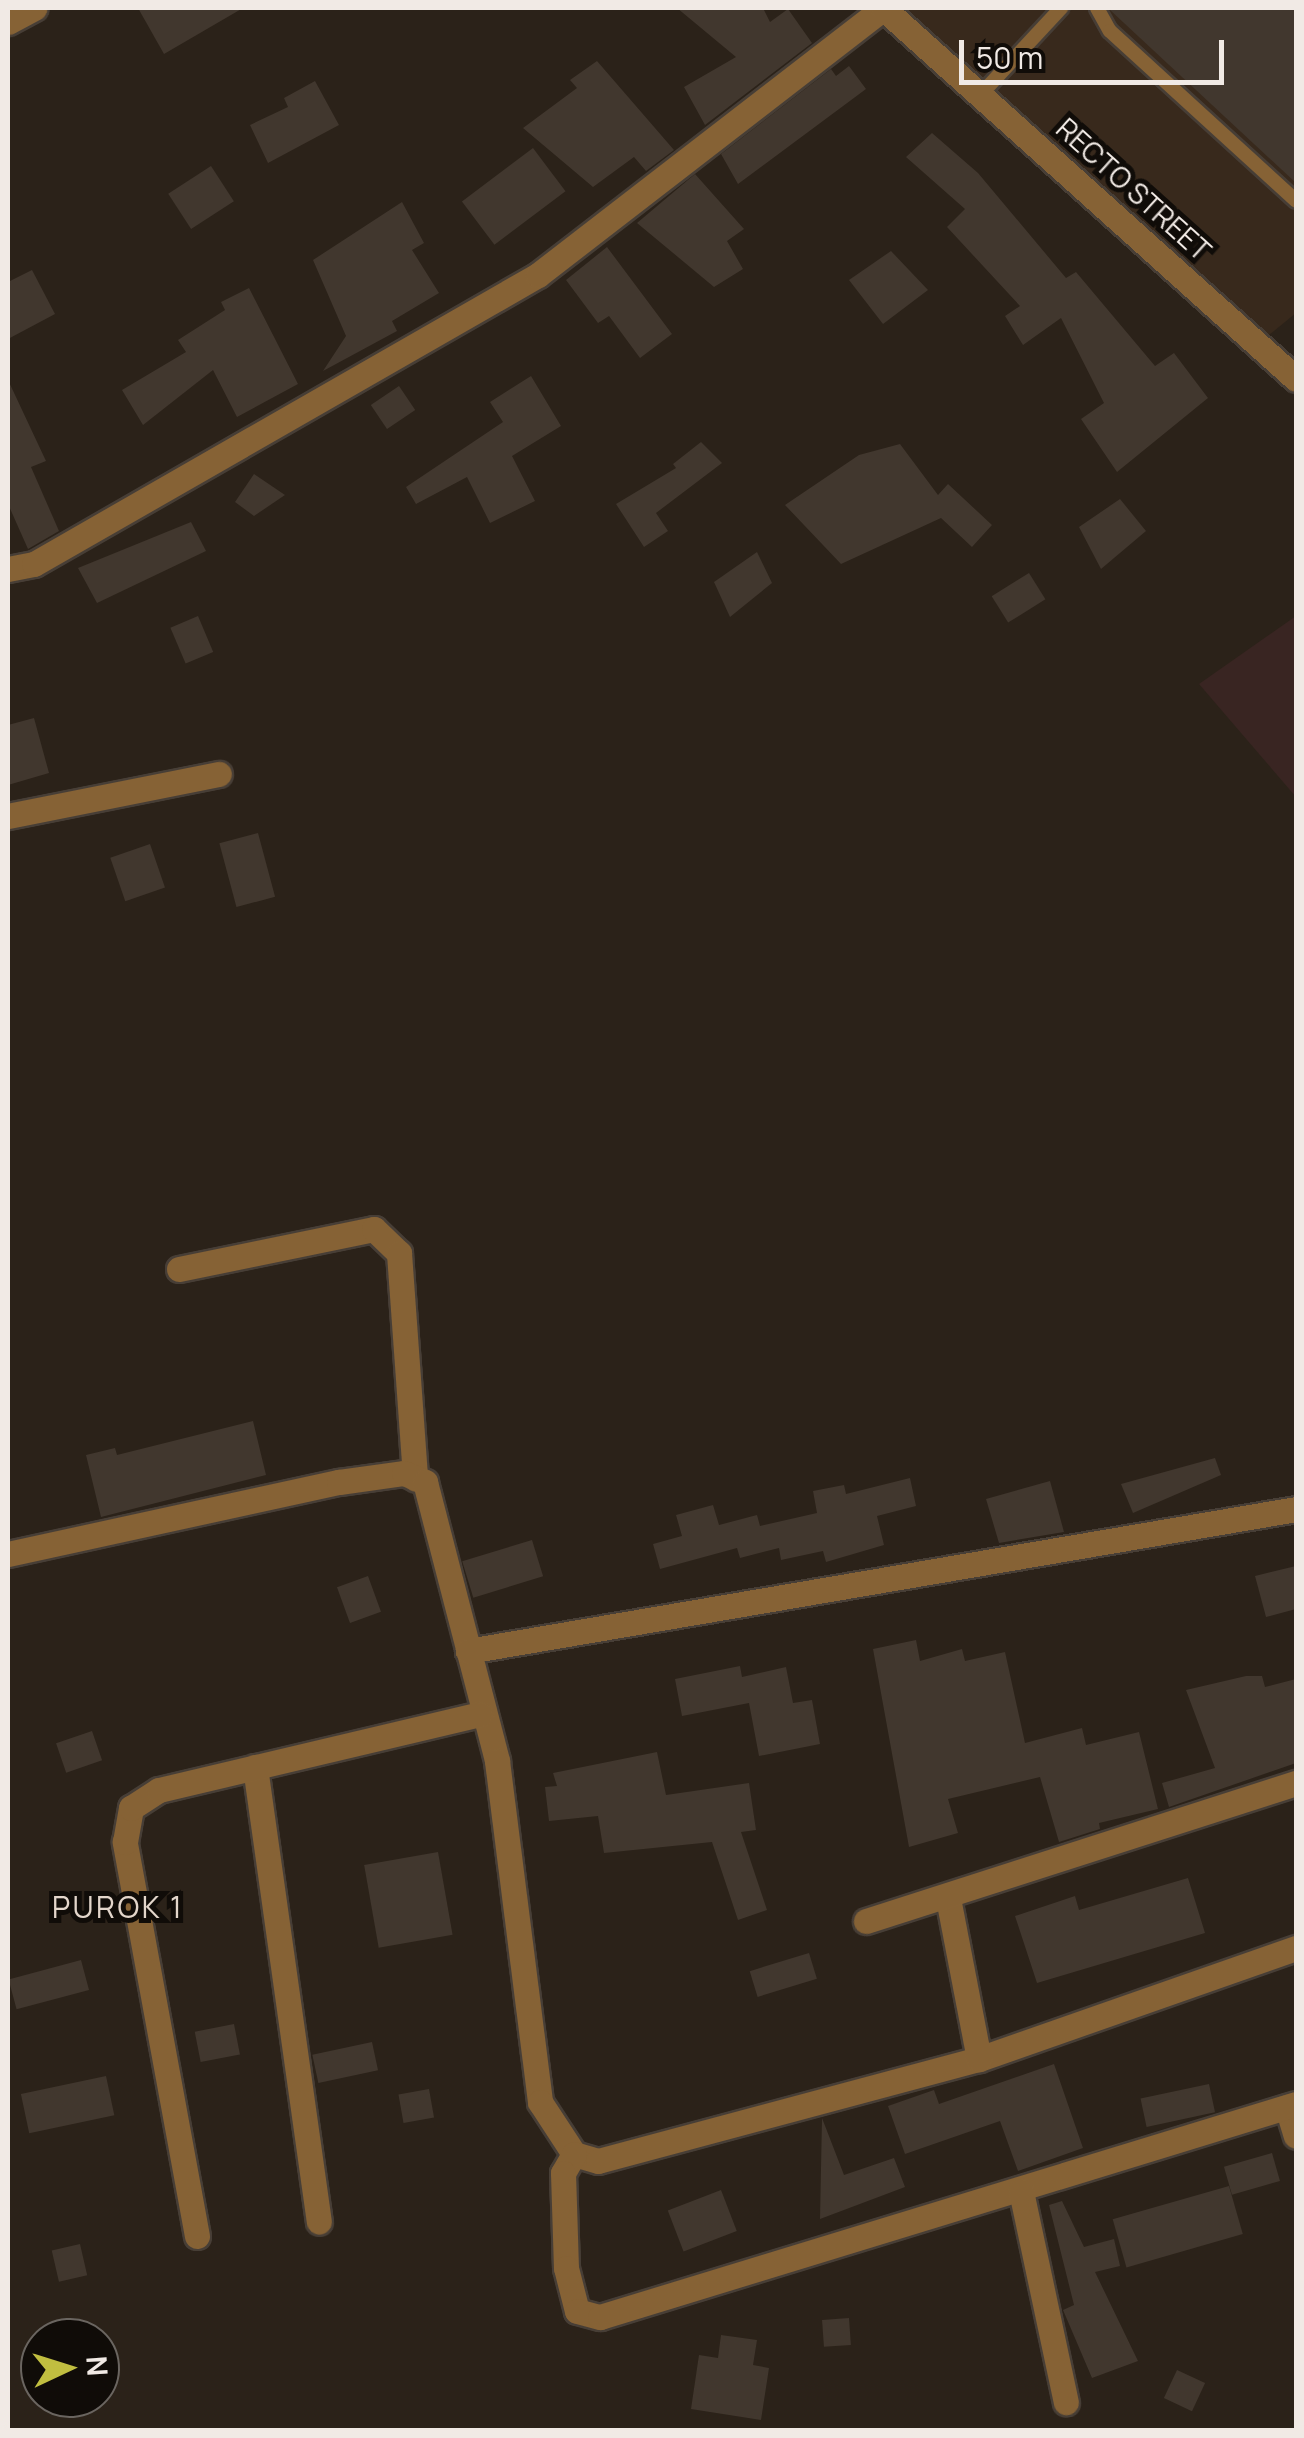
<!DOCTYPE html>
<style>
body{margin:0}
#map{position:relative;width:1304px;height:2438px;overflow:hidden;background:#2b2219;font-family:Manrope,sans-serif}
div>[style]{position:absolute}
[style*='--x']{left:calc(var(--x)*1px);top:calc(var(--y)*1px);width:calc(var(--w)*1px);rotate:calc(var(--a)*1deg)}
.built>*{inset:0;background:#38291c}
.industrial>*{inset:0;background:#392522}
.building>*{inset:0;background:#41372e;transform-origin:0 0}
.roads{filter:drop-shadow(2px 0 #473e36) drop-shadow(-2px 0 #473e36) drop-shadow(0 2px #473e36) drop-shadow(0 -2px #473e36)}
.service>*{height:14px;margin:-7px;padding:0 7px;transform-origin:7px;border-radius:7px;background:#866235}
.minor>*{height:25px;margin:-12.5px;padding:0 12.5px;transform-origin:12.5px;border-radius:12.5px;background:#866235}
.tertiary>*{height:25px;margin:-12.5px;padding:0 12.5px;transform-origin:12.5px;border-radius:12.5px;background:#866235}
span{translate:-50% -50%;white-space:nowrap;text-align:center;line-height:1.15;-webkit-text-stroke:10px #100c08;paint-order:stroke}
.street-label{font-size:28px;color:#f1eae5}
.neighbourhood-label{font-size:30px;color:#e3d6cb;letter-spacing:2.5px}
.frame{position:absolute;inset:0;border:10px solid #f1eae5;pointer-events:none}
.north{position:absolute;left:20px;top:2318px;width:100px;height:100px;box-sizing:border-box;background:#100c08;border:2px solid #6a6560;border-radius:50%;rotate:86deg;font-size:28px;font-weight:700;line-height:40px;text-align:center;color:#f1eae5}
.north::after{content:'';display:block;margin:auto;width:35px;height:45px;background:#c1be40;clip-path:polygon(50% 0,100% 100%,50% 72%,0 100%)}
.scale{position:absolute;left:959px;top:40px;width:265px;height:45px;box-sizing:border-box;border:5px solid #f1eae5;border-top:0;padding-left:12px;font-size:30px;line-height:35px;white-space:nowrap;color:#f1eae5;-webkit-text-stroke:8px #100c08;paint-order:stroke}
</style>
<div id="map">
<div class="built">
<div style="clip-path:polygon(901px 8px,1296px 8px,1296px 313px,1264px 339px)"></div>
</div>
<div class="industrial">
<div style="clip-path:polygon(1296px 616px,1296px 797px,1199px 684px)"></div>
</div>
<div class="building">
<div style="clip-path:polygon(138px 8px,243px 8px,164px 54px)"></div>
<div style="clip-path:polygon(677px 8px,763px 8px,770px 22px,788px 9px,812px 43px,705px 125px,684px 87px,736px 57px)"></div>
<div style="clip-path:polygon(1109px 8px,1296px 8px,1296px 183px,1110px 10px)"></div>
<div style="clip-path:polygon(597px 61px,674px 150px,646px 171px,634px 157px,593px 187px,523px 128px,577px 88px,570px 80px)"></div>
<div style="clip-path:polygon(849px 66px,866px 89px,738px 184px,721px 154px,831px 69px,836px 76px)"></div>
<div style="clip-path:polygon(315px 81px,339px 125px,268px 163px,250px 125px,288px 107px,284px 98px)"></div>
<div style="clip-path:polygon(932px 133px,978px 173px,1066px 278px,1076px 272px,1155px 366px,1174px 353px,1208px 398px,1117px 472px,1081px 419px,1104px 403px,1061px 318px,1023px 345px,1005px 316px,1020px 306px,947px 227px,965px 209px,906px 157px)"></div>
<div style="left:533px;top:148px;width:54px;height:89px;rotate:53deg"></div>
<div style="left:211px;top:166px;width:42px;height:51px;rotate:57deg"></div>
<div style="clip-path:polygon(695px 174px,744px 229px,727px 241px,743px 269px,714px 287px,637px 223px)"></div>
<div style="clip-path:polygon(402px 202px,424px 243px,412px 250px,439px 293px,392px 321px,397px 331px,323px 371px,346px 336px,313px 260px)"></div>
<div style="clip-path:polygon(607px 247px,672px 334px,640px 358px,609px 316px,598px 323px,566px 280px)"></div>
<div style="clip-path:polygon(891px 251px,928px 290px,883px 324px,849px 280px)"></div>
<div style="clip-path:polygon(32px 270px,55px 314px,8px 339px,8px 282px)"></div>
<div style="clip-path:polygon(249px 288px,298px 384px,237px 417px,213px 370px,143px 425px,122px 390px,186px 352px,178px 340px,225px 310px,221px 302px)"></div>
<div style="clip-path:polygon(531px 376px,561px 426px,512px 456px,535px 501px,490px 523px,467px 477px,416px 504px,406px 487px,503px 422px,490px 402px)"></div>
<div style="clip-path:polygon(8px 380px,46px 461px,31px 467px,59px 531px,28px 549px,8px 504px)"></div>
<div style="left:399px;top:386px;width:29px;height:34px;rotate:56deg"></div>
<div style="clip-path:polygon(701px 442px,722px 463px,656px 513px,668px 531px,644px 547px,616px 504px,676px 468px,673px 464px)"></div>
<div style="clip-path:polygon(900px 444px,938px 495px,948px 484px,992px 525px,972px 547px,941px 518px,841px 564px,785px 505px,859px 455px)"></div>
<div style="clip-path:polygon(254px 474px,285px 495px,254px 516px,235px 502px)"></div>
<div style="clip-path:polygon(1120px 499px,1146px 531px,1101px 569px,1079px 527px)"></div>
<div style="clip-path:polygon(191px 522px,206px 551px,97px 603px,78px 568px)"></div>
<div style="clip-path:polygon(757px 552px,772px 583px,730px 617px,714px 582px)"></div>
<div style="left:1029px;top:573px;width:31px;height:44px;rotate:58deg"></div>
<div style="left:198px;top:616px;width:39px;height:30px;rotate:67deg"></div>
<div style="clip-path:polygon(34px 718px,49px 773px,8px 785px,8px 725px)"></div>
<div style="left:258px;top:833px;width:66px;height:40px;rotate:75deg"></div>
<div style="left:150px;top:844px;width:46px;height:42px;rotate:71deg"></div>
<div style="clip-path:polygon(253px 1421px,266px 1475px,101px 1517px,86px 1455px,115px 1448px,117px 1455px)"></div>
<div style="clip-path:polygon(1215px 1458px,1221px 1475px,1133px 1513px,1121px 1484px)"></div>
<div style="clip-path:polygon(910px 1478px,916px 1506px,877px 1516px,884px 1545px,826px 1562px,823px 1551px,781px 1560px,779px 1548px,740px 1558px,737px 1548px,660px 1569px,653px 1544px,682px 1536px,676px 1515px,713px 1505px,719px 1525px,757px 1515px,760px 1526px,817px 1513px,813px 1491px,844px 1485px,846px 1494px)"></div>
<div style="clip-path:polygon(1050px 1481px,1064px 1532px,999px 1543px,986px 1499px)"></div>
<div style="left:532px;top:1540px;width:38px;height:73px;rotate:73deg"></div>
<div style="clip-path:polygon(1296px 1566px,1296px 1609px,1266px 1617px,1255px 1576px)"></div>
<div style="left:368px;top:1576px;width:38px;height:33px;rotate:70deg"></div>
<div style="clip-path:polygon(916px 1640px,920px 1661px,962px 1649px,965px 1661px,1005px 1652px,1025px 1743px,1082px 1728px,1086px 1745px,1139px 1732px,1158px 1809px,1099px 1823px,1100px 1829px,1059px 1842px,1040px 1777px,948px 1799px,958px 1833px,909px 1847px,873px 1649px)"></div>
<div style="clip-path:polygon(740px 1666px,742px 1677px,786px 1667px,793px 1703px,812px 1700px,820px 1744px,759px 1756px,749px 1703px,682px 1716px,675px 1679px)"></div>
<div style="clip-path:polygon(1246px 1676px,1262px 1676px,1265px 1687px,1296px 1679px,1296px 1763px,1169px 1807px,1162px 1783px,1215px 1768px,1186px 1690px)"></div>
<div style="left:92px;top:1731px;width:31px;height:38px;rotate:71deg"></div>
<div style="clip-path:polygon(657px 1752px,666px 1795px,749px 1783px,756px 1830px,741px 1832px,767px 1910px,738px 1920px,712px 1842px,604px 1853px,598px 1816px,549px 1821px,545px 1787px,557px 1786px,553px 1773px)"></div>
<div style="left:438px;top:1852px;width:84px;height:75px;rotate:80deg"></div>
<div style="clip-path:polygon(1188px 1878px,1205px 1933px,1037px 1983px,1015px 1916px,1075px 1896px,1079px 1910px)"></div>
<div style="left:809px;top:1953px;width:27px;height:62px;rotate:73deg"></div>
<div style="left:81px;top:1960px;width:31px;height:75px;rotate:75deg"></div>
<div style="left:234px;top:2024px;width:31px;height:40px;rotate:79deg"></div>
<div style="left:372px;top:2042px;width:29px;height:61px;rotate:78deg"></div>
<div style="clip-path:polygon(1054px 2064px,1083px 2148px,1018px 2171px,1000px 2121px,905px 2154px,888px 2106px,934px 2090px,939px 2104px)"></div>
<div style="left:106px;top:2076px;width:40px;height:87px;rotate:78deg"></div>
<div style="left:1209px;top:2084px;width:29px;height:70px;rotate:78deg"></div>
<div style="left:429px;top:2089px;width:29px;height:31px;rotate:80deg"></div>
<div style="clip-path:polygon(822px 2118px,844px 2175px,894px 2158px,905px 2187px,820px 2219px)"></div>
<div style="left:1272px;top:2153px;width:29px;height:50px;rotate:74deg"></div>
<div style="left:1229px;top:2186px;width:50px;height:121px;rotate:74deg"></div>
<div style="left:721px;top:2190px;width:44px;height:57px;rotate:69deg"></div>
<div style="clip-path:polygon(1062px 2201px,1084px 2247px,1114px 2239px,1120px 2266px,1095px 2272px,1138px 2361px,1092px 2378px,1063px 2310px,1074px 2305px,1049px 2205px)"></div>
<div style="left:80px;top:2244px;width:32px;height:29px;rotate:77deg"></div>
<div style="left:849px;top:2318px;width:27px;height:27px;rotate:86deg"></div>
<div style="clip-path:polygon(721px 2335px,757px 2340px,753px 2365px,769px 2368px,761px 2420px,691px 2409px,699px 2355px,718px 2358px)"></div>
<div style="left:1177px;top:2370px;width:31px;height:31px;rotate:25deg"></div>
</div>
<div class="roads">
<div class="service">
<div style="--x:1097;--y:8;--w:26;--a:61"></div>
<div style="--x:1110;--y:31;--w:252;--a:42.4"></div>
<div style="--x:983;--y:92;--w:115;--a:-47.1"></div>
</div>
<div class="minor">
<div style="--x:8;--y:22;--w:30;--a:-28"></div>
<div style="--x:8;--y:569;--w:26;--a:-11"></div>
<div style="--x:34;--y:564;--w:581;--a:-29.83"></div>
<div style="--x:538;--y:275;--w:437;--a:-37.7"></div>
<div style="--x:8;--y:816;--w:215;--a:-11.3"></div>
<div style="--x:179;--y:1269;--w:199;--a:-11.6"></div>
<div style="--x:374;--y:1229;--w:35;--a:44"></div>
<div style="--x:399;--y:1253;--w:226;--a:85.9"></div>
<div style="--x:8;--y:1554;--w:339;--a:-12.3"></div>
<div style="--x:339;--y:1482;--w:66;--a:-7.9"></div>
<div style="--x:404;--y:1473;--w:23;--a:23"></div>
<div style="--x:425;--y:1482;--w:288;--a:75.5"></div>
<div style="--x:497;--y:1761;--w:344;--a:82.8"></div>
<div style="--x:540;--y:2102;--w:62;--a:56.8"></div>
<div style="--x:574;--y:2154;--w:25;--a:16"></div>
<div style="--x:598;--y:2161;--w:394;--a:-15"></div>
<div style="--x:979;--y:2059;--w:336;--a:-19.3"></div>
<div style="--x:468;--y:1651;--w:840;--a:-9.73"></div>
<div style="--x:255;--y:1767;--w:459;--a:82"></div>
<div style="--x:948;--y:1898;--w:164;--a:79.1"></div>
<div style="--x:866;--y:1921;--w:452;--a:-17.8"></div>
<div style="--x:1287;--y:2107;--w:30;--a:73"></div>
<div style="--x:574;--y:2154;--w:22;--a:120"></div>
<div style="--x:563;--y:2173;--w:95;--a:88.2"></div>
<div style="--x:566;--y:2268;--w:44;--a:75.7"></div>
<div style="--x:577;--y:2311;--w:24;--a:15"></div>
<div style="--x:600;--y:2317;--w:728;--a:-17.02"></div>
<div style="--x:1021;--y:2191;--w:216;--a:78"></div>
<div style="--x:197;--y:2236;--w:401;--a:-100.4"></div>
<div style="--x:125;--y:1842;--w:35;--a:-80"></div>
<div style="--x:131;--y:1808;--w:33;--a:-33"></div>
<div style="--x:159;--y:1790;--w:330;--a:-13.3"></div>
</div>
<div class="tertiary">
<div style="--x:883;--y:8;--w:555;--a:41.93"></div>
</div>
</div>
<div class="street-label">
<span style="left:1134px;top:189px;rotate:42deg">RECTO STREET</span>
</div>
<div class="neighbourhood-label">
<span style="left:118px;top:1907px">PUROK 1</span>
</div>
<div class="frame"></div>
<div class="north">N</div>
<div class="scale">50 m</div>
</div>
